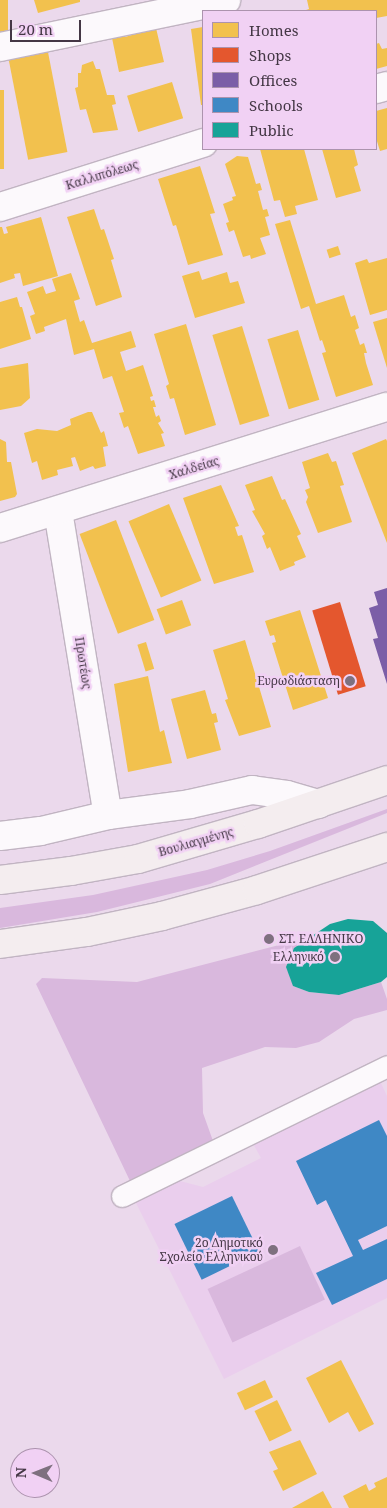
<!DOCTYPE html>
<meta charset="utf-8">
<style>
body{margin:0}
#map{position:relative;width:387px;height:1508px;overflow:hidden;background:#ebd9ec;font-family:"Noto Serif",serif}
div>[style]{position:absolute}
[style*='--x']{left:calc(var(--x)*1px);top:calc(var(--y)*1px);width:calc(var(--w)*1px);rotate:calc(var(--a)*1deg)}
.built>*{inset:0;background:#eaceed}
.green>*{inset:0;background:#d9b8dd;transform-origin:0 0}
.homes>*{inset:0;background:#f2c14e;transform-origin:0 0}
.shops>*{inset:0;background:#e4572e;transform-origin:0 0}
.offices>*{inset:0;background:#7b5ea7}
.schools>*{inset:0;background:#3f88c5;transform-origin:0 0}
.public>*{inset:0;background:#17a398}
.roads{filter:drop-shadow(1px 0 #c1b4c2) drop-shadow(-1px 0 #c1b4c2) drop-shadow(0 1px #c1b4c2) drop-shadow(0 -1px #c1b4c2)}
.pedestrian>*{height:21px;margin:-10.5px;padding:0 10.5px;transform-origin:10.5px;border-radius:10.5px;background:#fcf9fc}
.minor>*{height:28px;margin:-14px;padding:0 14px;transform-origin:14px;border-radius:14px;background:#fcf9fc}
.tertiary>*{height:28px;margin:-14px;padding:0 14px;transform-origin:14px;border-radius:14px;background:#fcf9fc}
.primary>*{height:28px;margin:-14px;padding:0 14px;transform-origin:14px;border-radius:14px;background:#f4edef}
.dots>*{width:14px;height:14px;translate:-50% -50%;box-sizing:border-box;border:2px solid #f1d1f4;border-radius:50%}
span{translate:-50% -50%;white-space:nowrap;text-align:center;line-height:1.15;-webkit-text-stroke:5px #f1d1f4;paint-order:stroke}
.street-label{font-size:12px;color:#443745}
.poi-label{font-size:12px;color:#443745}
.right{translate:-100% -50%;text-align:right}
.left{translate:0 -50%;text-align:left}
.legend{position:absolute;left:202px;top:10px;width:175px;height:140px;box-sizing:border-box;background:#f1d1f4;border:1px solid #ac93ae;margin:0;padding:6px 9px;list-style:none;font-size:15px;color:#443745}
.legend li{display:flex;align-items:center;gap:10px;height:25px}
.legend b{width:25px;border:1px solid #ac93ae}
.north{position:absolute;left:10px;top:1448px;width:50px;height:50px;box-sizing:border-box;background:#f1d1f4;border:1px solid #ac93ae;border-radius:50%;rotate:271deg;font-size:14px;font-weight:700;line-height:20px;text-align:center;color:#443745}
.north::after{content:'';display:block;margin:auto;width:18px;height:22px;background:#7e707f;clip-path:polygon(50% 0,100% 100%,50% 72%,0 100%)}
.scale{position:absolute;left:10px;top:20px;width:71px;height:22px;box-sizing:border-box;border:2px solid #443745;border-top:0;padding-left:6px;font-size:15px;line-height:18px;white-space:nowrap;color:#443745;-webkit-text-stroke:4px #f1d1f4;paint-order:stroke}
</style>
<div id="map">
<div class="built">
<div style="clip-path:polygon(379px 1079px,387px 1096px,387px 1298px,224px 1379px,135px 1201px,176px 1180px,203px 1187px,261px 1158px,252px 1142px)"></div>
</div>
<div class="green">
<div style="clip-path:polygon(387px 809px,387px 813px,210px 884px,97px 912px,0 928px,0 908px,93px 895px,207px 870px,270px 851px)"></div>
<div style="clip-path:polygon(310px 937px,294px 948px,293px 986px,309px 992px,339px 995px,381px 982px,387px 999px,387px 1010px,354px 1019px,319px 1042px,296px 1048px,265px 1047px,202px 1068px,203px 1113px,213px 1141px,130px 1181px,36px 984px,42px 978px,137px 982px)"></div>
<div style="left:300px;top:1246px;width:59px;height:102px;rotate:65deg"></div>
</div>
<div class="homes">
<div style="left:0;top:0;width:8px;height:32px"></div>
<div style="clip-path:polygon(34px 0,80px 0,80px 2px,38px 13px)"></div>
<div style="clip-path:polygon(307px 0,387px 0,387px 16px,376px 18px,376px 11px,303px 11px,309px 9px)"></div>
<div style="clip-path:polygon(203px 27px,203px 105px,201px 105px,191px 29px)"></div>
<div style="clip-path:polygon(156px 28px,164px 62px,119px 72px,112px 38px,125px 35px,125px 37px)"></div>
<div style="clip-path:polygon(379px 43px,382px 49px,387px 48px,387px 66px,376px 69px,376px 44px)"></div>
<div style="left:47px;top:47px;width:107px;height:40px;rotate:79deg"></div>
<div style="clip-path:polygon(93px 61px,96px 69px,100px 69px,107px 95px,114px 95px,116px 104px,112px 105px,118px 130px,93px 133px,86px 109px,80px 110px,75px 88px,78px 87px,78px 73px,81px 73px,82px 65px)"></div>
<div style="left:172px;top:82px;width:38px;height:47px;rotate:73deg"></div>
<div style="left:0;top:90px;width:4px;height:79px"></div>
<div style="clip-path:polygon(387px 108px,387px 149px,380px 151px,376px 138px,376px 111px)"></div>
<div style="clip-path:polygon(260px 149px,304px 149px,318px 200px,295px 206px,297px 214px,285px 217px,280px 200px,274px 201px)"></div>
<div style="clip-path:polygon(322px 149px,354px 149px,358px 165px,354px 167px,361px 191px,336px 198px)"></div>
<div style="clip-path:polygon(237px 156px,248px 157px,256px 184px,260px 183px,262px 190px,258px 191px,263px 210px,267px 209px,269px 216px,265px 217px,270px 235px,260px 238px,266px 254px,251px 259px,250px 255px,243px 257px,234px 230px,229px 232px,226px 223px,229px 222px,223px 204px,233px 200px,232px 197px,236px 196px,225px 164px)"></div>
<div style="clip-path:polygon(200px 166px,215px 213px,210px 214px,223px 255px,188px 265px,176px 225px,173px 226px,158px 179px)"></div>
<div style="clip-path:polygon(94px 209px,101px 230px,104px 229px,114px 259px,111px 260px,122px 297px,96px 306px,67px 217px)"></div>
<div style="clip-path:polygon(41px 217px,58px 276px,23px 286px,20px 273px,14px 274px,15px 278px,0 283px,0 227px,2px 227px,4px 234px,8px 233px,6px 227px)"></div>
<div style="clip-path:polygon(290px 220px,316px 304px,344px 295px,351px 317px,355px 315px,359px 328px,355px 330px,360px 345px,364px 343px,367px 353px,364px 353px,366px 363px,373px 385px,336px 397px,322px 353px,326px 352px,322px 340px,320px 341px,309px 306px,301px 309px,275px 224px)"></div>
<div style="left:338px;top:246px;width:9px;height:12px;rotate:72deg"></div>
<div style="clip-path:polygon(387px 258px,387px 310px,370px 315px,355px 263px,367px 259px,369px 263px)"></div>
<div style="clip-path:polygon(199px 271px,202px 280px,227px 272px,230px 283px,238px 281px,245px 303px,195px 318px,182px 276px)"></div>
<div style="clip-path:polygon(71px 273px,80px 299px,74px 301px,80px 322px,84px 320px,92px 343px,131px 331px,136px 347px,120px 352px,126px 371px,143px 365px,153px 396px,150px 397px,151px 401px,154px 400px,156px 407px,153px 407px,156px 417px,159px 415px,161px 421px,158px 423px,164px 433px,161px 434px,165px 446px,138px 454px,128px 426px,124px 428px,119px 413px,124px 412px,112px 376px,103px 379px,94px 349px,74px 355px,66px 319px,44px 327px,45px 331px,36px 334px,30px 316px,35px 314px,27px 292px,43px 286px,46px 294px,56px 291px,52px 279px)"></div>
<div style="clip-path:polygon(17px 297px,20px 307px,22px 307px,31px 339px,0 349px,0 302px)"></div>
<div style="clip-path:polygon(387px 318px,387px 368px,373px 322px)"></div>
<div style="clip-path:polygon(186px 324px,216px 425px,185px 435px,174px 398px,170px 399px,166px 386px,169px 384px,154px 334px)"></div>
<div style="left:242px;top:326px;width:94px;height:31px;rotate:73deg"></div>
<div style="left:298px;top:330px;width:73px;height:32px;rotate:73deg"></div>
<div style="clip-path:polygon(28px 363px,30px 398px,21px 406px,0 410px,0 368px)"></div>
<div style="clip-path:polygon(88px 412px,92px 412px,101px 433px,104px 431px,108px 446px,103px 447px,106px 466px,95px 469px,93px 466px,80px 471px,75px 457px,71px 458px,73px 466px,57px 470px,58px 475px,42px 480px,37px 461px,32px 463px,24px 433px,37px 429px,57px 431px,71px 425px,70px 419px)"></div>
<div style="clip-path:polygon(0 439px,6px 442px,7px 462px,11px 462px,17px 494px,15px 497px,0 501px)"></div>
<div style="clip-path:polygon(386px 439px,387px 441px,387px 543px,352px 453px)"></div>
<div style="clip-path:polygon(328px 453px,332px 462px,336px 461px,344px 485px,340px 486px,352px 522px,318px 533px,306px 502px,308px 497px,305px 490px,310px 488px,302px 462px)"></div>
<div style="clip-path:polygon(272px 476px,282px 500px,285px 499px,301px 534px,297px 536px,306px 557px,294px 562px,295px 565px,280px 571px,270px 547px,267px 549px,262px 536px,265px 534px,252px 511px,255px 510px,245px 485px)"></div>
<div style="clip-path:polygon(221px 485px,239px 526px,235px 527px,238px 536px,242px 535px,254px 572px,214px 584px,183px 498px)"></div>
<div style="left:169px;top:504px;width:83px;height:44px;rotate:67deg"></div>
<div style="left:116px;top:520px;width:107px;height:39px;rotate:69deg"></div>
<div style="left:182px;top:600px;width:27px;height:27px;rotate:70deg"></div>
<div style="clip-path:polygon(300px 610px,328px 698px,293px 710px,272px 643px,276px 642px,274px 635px,270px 636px,265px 621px)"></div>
<div style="clip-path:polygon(245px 640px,271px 727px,239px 736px,225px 700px,228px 699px,213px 650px)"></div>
<div style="left:146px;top:642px;width:28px;height:9px;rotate:73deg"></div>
<div style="clip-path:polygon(148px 676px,160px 732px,164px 730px,172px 763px,128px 772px,114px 684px)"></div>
<div style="clip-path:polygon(205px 690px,212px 714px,216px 713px,218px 722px,214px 723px,221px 750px,187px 759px,171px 699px)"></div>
<div style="clip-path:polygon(341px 1360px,374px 1424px,359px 1432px,348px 1412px,329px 1423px,306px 1378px)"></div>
<div style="left:265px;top:1380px;width:19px;height:31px;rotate:65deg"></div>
<div style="left:277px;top:1400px;width:34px;height:25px;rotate:64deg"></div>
<div style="clip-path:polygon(300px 1440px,317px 1474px,283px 1491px,273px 1471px,278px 1469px,269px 1452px)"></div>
<div style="clip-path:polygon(387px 1477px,387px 1508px,349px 1508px,343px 1496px,366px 1484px,369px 1491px,376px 1487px,374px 1483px)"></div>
<div style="clip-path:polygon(323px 1491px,332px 1508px,292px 1508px)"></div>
</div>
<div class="shops">
<div style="left:340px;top:602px;width:88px;height:29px;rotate:73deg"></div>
</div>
<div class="offices">
<div style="clip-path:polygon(387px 588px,387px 684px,373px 639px,378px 638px,369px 608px,378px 605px,374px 592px)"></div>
</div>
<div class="schools">
<div style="clip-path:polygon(379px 1120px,387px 1136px,387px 1226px,358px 1240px,363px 1250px,387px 1239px,387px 1279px,332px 1305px,316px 1273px,353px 1256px,326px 1200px,317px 1205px,296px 1161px)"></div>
<div style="left:232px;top:1196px;width:62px;height:64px;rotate:64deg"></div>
</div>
<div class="public">
<div style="clip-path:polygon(348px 919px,373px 921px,387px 933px,387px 977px,381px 982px,339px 995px,309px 992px,293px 986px,286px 967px,294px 948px,330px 924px)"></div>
</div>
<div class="roads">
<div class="pedestrian">
<div style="--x:122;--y:1196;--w:295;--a:-26.1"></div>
</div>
<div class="minor">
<div style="--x:0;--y:47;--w:231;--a:-11.7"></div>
<div style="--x:376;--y:89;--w:11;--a:-15"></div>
<div style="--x:0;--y:207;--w:213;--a:-17.5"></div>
<div style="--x:58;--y:511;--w:308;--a:80.7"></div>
<div style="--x:0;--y:528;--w:405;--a:-17.4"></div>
</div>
<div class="tertiary">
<div style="--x:0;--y:836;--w:41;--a:-7"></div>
<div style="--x:41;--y:831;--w:69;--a:-13.4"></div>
<div style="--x:108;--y:815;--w:83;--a:-7.6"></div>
<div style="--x:190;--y:804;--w:64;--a:-12.7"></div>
<div style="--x:252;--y:790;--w:35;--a:8"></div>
<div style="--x:287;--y:795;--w:33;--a:16"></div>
</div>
<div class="primary">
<div style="--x:0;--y:880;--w:72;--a:-7.2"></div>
<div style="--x:71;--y:871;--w:68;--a:-10.2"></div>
<div style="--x:138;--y:859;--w:125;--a:-16.3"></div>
<div style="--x:258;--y:824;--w:136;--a:-18.8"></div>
<div style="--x:0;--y:944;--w:88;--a:-7.9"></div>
<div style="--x:87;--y:932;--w:77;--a:-12"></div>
<div style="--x:162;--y:916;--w:98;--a:-15.3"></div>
<div style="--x:257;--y:890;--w:137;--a:-18.3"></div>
</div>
</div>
<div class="dots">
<div style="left:350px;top:681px;background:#7e707f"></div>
<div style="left:269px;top:939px;background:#7e707f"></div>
<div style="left:335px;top:957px;background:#7e707f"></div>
<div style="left:273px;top:1250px;background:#7e707f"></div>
</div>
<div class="street-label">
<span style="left:102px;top:175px;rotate:-17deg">Καλλιπόλεως</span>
<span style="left:194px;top:468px;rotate:-17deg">Χαλδείας</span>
<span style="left:83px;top:663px;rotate:81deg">Πρωτέως</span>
<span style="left:196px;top:842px;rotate:-16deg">Βουλιαγμένης</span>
</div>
<div class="poi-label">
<span class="right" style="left:340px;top:681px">Ευρωδιάσταση</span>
<span class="left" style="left:279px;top:939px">ΣΤ. ΕΛΛΗΝΙΚΟ</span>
<span class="right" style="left:324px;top:957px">Ελληνικό</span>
<span class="right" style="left:263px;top:1250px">2ο Δημοτικό<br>Σχολείο Ελληνικού</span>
</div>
<ul class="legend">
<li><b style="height:14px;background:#f2c14e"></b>Homes</li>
<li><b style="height:14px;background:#e4572e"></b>Shops</li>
<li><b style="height:14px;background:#7b5ea7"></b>Offices</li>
<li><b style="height:14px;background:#3f88c5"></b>Schools</li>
<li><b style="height:14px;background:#17a398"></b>Public</li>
</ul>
<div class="north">N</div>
<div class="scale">20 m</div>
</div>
